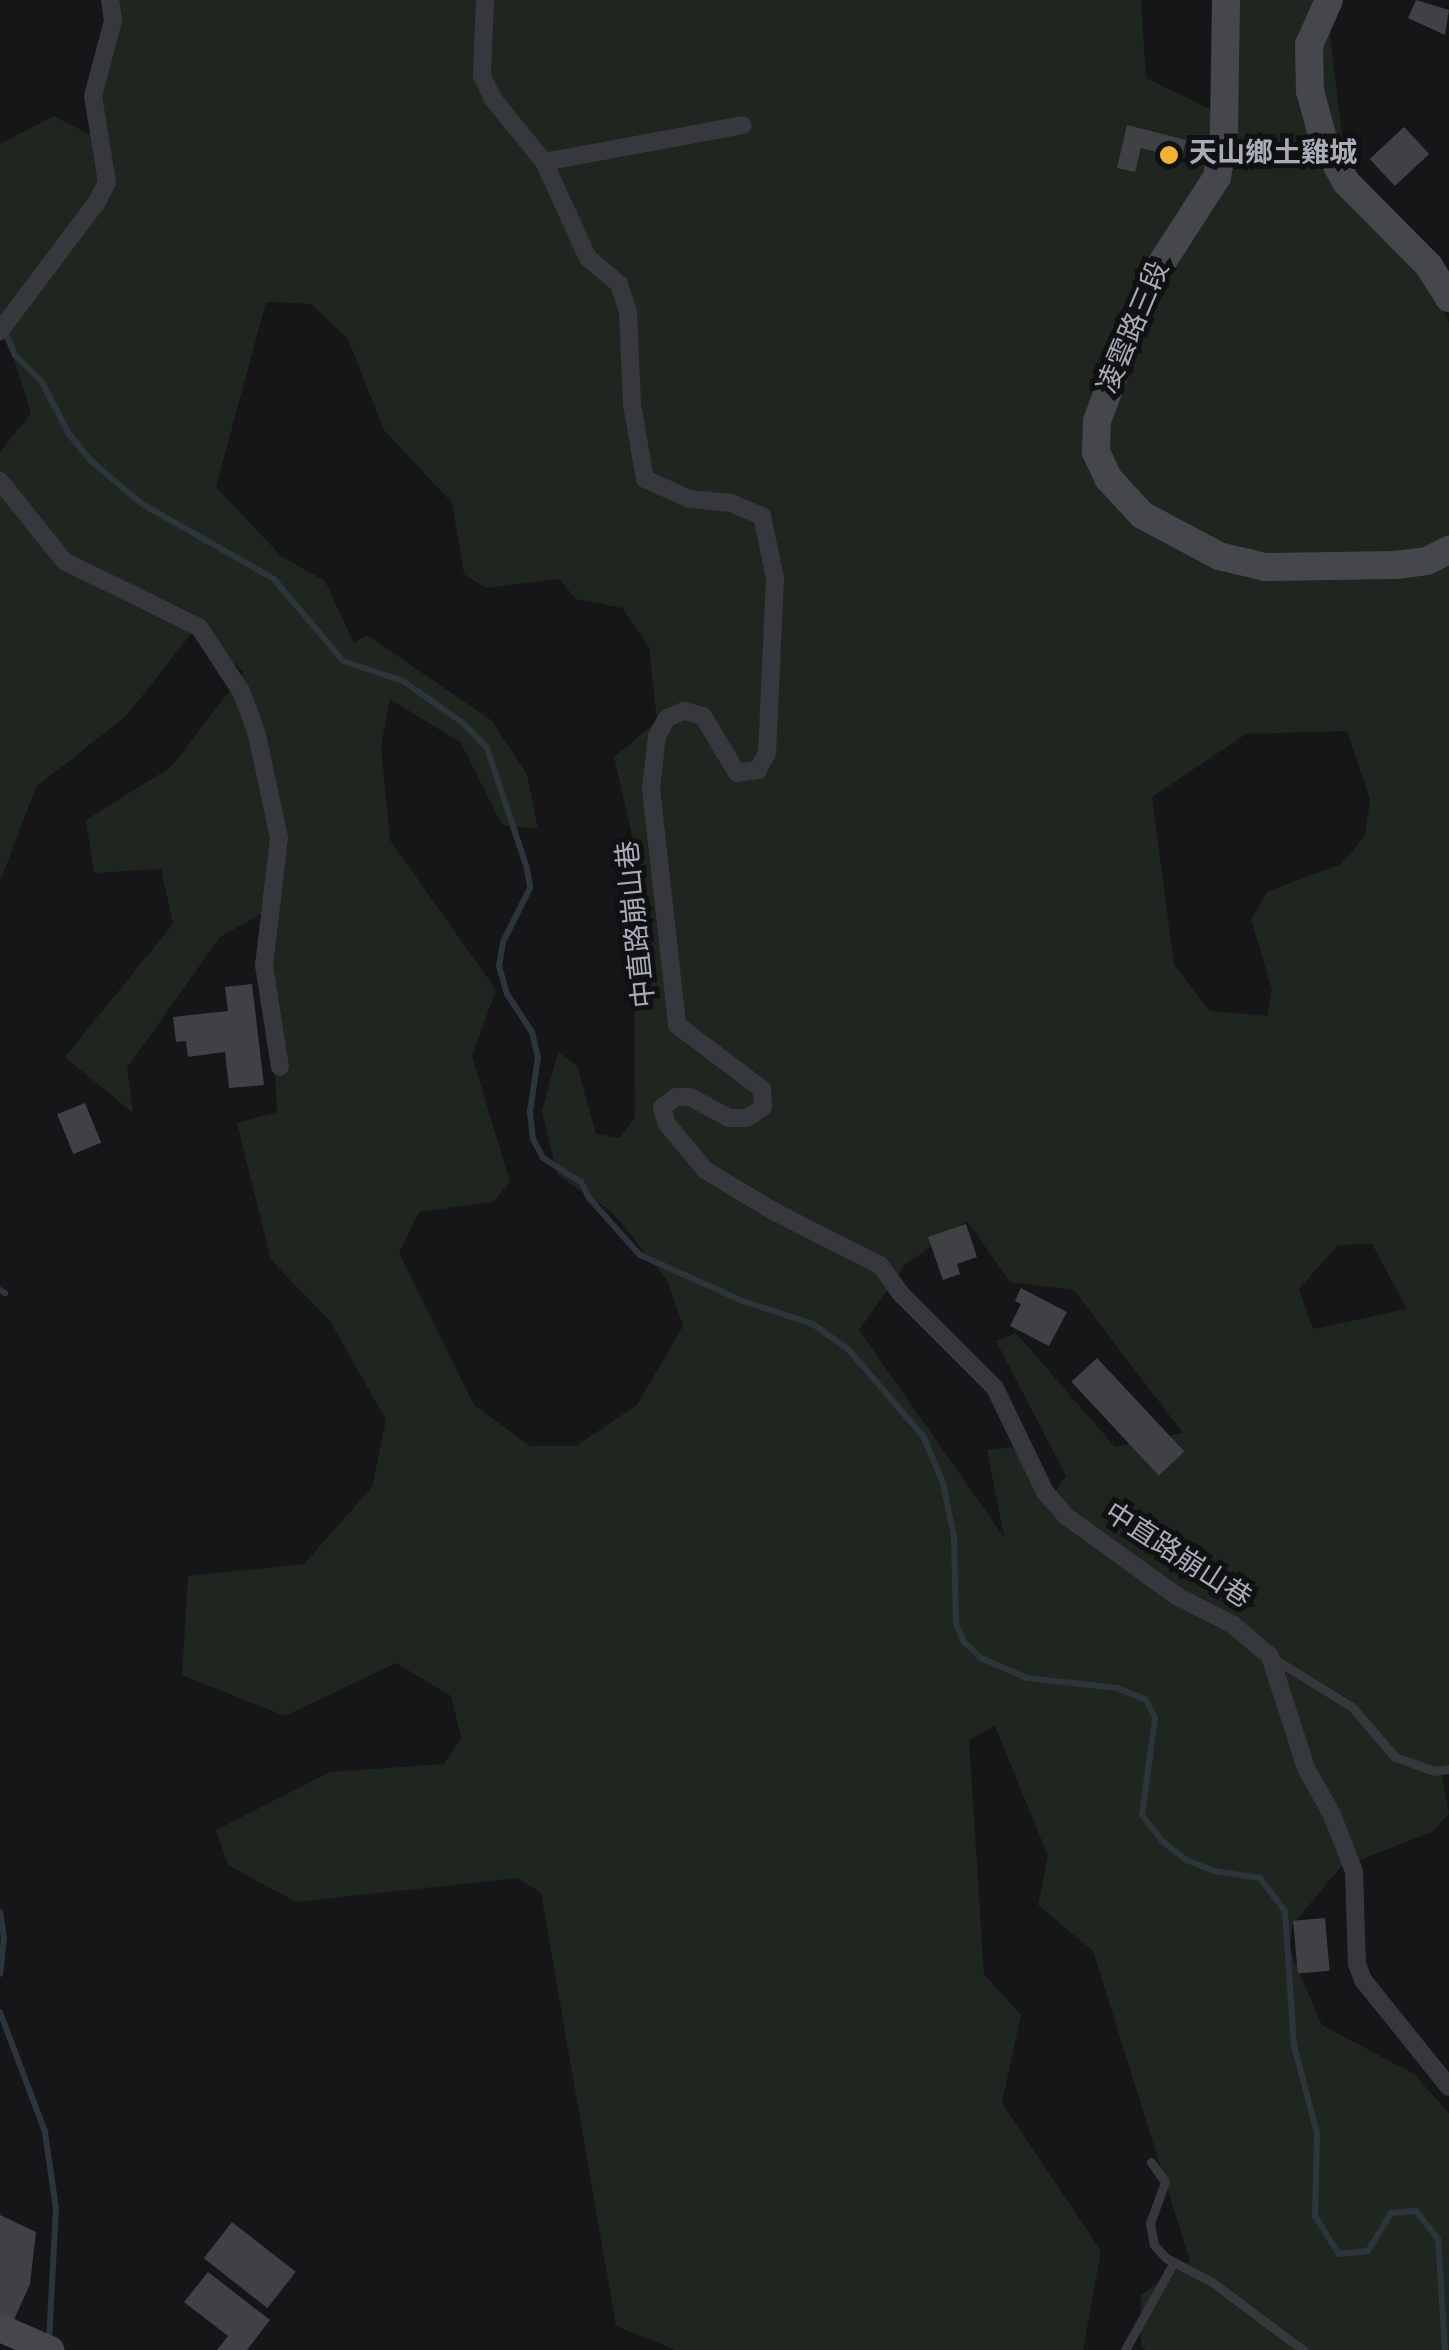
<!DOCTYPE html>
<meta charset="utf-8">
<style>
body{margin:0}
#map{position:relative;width:1449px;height:2350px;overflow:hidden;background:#161618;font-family:Overpass,"Noto Sans TC",sans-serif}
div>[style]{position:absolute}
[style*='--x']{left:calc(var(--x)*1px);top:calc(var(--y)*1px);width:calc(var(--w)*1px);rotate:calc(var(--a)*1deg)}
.green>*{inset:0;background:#1e261f}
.stream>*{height:6px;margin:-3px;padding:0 3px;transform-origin:3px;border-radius:3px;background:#2c353c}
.building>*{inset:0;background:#404145;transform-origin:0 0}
.lane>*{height:9px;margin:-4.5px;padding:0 4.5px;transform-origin:4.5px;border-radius:4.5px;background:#37383d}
.street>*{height:18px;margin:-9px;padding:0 9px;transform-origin:9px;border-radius:9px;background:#37383d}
.secondary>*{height:28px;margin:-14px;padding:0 14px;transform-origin:14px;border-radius:14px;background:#45474d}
.dots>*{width:28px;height:28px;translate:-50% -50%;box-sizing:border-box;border:5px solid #111113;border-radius:50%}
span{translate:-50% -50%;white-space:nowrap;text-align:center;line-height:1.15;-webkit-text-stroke:10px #111113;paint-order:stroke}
.poi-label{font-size:28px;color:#a8adb8;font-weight:700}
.left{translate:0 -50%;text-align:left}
.street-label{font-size:28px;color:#a8adb8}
</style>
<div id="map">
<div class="green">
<div style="clip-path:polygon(evenodd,106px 0,1141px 0,1146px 78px,1220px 114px,1231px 0,1343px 0,1333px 11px,1330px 36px,1345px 159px,1423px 257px,1449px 323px,1449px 1771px,1442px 1776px,1449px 1813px,1432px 1832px,1341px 1867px,1293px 1924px,1289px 1948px,1322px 2025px,1414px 2074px,1449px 2113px,1449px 2350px,1146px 2350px,1141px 2346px,1141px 2295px,1190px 2261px,1093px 1951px,1038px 1905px,1048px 1856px,995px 1726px,969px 1740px,984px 1974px,1021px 2015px,1002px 2103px,1101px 2251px,1083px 2350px,675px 2350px,616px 2326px,541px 1893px,518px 1878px,296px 1902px,228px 1865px,216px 1830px,330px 1772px,444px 1764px,461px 1738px,451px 1696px,396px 1663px,285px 1716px,182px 1675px,188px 1576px,304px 1564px,372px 1487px,386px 1420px,330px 1321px,271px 1260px,237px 1123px,277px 1112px,266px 911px,220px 937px,127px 1068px,133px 1113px,65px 1057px,173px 924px,161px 869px,94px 873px,86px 820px,171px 767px,244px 672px,195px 629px,126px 716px,36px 787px,0 882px,0 452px,31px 413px,0 315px,0 144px,54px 116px,96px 138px,106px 0,266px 302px,311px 304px,348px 339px,384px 430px,452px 503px,464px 574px,486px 588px,559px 579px,576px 599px,622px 608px,649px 647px,657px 721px,614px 757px,633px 839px,635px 1117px,620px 1138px,596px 1134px,577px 1066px,558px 1052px,542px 1111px,557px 1174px,613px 1213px,667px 1280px,683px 1326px,637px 1405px,576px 1446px,530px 1446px,474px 1405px,399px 1253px,419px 1212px,493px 1202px,510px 1182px,472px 1056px,496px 990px,390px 840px,381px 746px,390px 699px,461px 743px,502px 825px,538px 829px,527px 774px,491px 720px,367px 635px,354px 643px,325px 581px,281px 556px,216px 487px,266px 302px,106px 0,1347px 731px,1370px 799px,1365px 836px,1341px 864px,1267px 892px,1251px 919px,1272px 990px,1267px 1016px,1210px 1011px,1174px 965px,1152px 797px,1246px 734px,1347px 731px,106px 0,967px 1221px,1010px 1282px,1074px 1290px,1183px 1433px,1115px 1447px,1016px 1333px,996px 1341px,1066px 1476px,1055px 1492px,1026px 1446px,987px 1450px,1004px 1537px,859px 1330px,906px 1264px,967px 1221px,106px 0,1372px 1244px,1407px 1309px,1313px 1329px,1299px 1289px,1338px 1245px,1372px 1244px)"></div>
</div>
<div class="stream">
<div style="--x:4;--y:330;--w:27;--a:66"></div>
<div style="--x:15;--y:355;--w:38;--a:45"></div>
<div style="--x:42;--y:382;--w:59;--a:62.6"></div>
<div style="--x:69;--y:434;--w:33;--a:51"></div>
<div style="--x:90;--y:460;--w:68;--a:40.2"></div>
<div style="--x:142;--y:504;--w:152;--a:29.6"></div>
<div style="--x:274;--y:579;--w:107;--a:49.9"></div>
<div style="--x:343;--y:661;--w:63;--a:18.4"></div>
<div style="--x:403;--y:681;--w:73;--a:35"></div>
<div style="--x:463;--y:723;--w:35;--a:46"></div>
<div style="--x:487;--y:748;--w:126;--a:71.6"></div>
<div style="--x:527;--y:868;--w:20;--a:81"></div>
<div style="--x:530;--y:888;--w:60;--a:116.6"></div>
<div style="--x:503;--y:942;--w:24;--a:99"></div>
<div style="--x:499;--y:966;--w:29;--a:74"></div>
<div style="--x:507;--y:994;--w:45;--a:56.7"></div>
<div style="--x:532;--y:1032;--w:26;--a:77"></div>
<div style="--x:538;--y:1057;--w:56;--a:98.3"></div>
<div style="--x:530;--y:1112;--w:27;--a:84"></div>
<div style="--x:533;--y:1139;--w:21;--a:62"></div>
<div style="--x:543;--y:1158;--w:45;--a:32.3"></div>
<div style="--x:581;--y:1182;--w:18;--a:63"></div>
<div style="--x:589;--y:1198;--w:76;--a:48.2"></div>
<div style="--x:640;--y:1255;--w:113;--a:24.1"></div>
<div style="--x:743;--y:1301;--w:74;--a:18.2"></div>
<div style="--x:813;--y:1324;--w:44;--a:35.8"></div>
<div style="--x:849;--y:1350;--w:113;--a:49.3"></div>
<div style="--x:923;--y:1436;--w:51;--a:66.9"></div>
<div style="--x:943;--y:1483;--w:55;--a:78.5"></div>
<div style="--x:954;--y:1537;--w:87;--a:88.7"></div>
<div style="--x:956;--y:1624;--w:20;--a:66"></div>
<div style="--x:964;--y:1642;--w:23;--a:43"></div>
<div style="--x:981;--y:1658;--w:50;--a:23.5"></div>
<div style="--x:1027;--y:1678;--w:91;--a:6.3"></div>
<div style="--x:1117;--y:1688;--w:31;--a:22"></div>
<div style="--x:1146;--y:1700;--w:20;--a:63"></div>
<div style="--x:1155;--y:1718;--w:98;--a:97.6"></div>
<div style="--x:1142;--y:1815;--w:33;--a:52"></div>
<div style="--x:1162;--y:1841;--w:31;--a:38"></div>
<div style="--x:1186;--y:1860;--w:30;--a:21"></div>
<div style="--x:1214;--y:1871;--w:47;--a:8.7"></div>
<div style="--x:1260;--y:1878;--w:41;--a:52.9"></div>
<div style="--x:1285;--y:1911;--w:134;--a:86.2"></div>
<div style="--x:1294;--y:2045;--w:92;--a:75.5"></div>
<div style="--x:1317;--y:2134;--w:82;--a:91.4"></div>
<div style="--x:1315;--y:2216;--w:45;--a:57.7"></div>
<div style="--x:1339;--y:2254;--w:29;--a:-6"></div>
<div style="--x:1368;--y:2251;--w:44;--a:-58.8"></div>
<div style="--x:1391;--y:2213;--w:25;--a:-5"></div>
<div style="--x:1416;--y:2211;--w:36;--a:52"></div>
<div style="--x:1438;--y:2239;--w:111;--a:86.4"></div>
<div style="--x:0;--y:1290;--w:6;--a:31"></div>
<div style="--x:0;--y:1912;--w:26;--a:81"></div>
<div style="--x:4;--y:1938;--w:36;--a:96"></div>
<div style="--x:0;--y:2012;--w:128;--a:69.4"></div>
<div style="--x:45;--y:2132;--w:77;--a:81.8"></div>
<div style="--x:56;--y:2208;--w:132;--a:93"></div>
</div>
<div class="building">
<div style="clip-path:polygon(1416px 0,1449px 10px,1445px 35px,1408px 18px)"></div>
<div style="clip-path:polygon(1127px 125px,1186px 140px,1182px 158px,1141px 148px,1135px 172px,1117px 168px)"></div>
<div style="left:1404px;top:127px;width:37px;height:47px;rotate:47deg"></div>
<div style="clip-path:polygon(252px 984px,264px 1085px,229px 1088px,225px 1052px,188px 1057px,186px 1041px,176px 1042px,173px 1017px,228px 1011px,225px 987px)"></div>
<div style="left:85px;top:1103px;width:43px;height:30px;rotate:68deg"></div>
<div style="clip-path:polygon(966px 1224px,977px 1257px,957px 1264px,960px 1274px,943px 1280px,928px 1237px)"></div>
<div style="clip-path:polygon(1021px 1288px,1067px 1312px,1049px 1346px,1010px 1326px,1021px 1304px,1015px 1301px)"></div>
<div style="left:1097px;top:1358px;width:128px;height:35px;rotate:47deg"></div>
<div style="left:1325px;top:1918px;width:53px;height:32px;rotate:85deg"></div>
<div style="clip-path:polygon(0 2215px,36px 2232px,30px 2284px,13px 2322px,0 2316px)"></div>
<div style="left:232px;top:2222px;width:81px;height:46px;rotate:38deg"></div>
<div style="clip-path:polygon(208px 2272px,270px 2320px,247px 2350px,217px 2350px,228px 2336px,184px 2302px)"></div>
</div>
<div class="lane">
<div style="--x:1276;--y:1660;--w:89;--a:31.7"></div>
<div style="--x:1352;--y:1707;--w:66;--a:49.3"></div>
<div style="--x:1395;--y:1757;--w:41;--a:19.7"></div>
<div style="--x:1434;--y:1771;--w:15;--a:-8"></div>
<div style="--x:1151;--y:2162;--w:24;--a:55"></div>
<div style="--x:1165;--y:2182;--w:44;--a:110.1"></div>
<div style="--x:1150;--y:2223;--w:22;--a:80"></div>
<div style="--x:1154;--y:2245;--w:18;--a:47"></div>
<div style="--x:1166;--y:2258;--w:52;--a:27.6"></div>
<div style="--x:1212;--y:2282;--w:114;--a:36.8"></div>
<div style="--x:1125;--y:2350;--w:101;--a:-60.9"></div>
</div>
<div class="street">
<div style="--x:485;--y:0;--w:76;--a:92.3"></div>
<div style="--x:482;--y:76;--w:25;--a:64"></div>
<div style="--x:493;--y:99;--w:81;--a:51"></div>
<div style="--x:544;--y:162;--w:106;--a:65.4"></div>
<div style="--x:588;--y:258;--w:40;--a:40"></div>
<div style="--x:619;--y:284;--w:29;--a:72"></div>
<div style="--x:628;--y:312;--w:92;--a:87.5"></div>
<div style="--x:632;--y:404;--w:76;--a:80.2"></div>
<div style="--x:645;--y:479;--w:49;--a:24"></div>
<div style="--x:690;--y:499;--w:41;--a:5.6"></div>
<div style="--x:731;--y:503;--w:34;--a:23"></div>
<div style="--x:762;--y:516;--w:63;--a:78.2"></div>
<div style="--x:775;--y:578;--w:175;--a:92.6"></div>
<div style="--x:767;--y:753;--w:19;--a:118"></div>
<div style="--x:758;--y:770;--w:21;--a:172"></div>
<div style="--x:737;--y:773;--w:66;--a:-120.8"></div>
<div style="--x:703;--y:716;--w:20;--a:-165"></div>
<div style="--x:684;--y:711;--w:18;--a:158"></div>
<div style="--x:667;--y:718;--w:21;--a:119"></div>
<div style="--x:657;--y:736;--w:52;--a:96.6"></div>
<div style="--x:651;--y:788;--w:238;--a:83.7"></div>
<div style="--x:677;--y:1025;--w:106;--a:37"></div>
<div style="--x:762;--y:1089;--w:18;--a:87"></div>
<div style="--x:763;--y:1107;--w:19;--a:145"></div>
<div style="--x:747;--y:1118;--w:18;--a:180"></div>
<div style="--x:729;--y:1118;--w:44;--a:-151.7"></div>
<div style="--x:690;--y:1097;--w:14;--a:180"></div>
<div style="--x:676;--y:1097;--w:17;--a:144"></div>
<div style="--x:662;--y:1107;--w:18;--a:74"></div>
<div style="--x:667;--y:1124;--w:60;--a:50.4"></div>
<div style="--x:705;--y:1170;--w:82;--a:31"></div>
<div style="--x:775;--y:1212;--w:118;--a:26.8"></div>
<div style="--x:880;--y:1265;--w:34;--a:54"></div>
<div style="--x:900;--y:1293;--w:134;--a:45"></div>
<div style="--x:995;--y:1388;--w:115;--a:64.3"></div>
<div style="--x:1045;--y:1492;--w:32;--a:49"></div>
<div style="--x:1066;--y:1516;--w:135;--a:35.9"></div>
<div style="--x:1175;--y:1595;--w:65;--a:27.3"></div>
<div style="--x:1233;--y:1625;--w:48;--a:40"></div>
<div style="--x:1270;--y:1656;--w:118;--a:72.2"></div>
<div style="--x:1306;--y:1768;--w:54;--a:61"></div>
<div style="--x:1332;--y:1815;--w:60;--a:68.6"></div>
<div style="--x:1354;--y:1871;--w:93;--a:88.2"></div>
<div style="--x:1357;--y:1964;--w:17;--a:69"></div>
<div style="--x:1363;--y:1980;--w:137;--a:51.2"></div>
<div style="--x:544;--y:162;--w:202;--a:-10.5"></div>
<div style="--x:0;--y:331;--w:161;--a:-53.1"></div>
<div style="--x:97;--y:202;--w:22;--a:-63"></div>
<div style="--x:107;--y:182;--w:87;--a:-99.2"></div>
<div style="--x:93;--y:96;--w:78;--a:-75.1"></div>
<div style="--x:113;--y:21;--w:21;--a:-98"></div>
<div style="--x:0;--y:481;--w:102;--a:51.3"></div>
<div style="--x:64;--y:561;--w:150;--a:26.1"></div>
<div style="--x:199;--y:627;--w:79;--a:56.9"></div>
<div style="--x:242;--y:693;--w:45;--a:70.3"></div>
<div style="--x:257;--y:735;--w:105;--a:77.9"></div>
<div style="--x:279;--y:838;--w:128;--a:96.7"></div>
<div style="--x:264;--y:965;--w:103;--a:81.1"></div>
</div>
<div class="secondary">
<div style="--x:1226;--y:0;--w:134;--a:90.9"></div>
<div style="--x:1224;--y:134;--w:44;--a:99.2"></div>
<div style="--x:1217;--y:177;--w:127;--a:122.8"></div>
<div style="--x:1148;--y:284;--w:146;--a:110.4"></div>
<div style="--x:1097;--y:421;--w:31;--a:92"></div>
<div style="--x:1096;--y:452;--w:29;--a:65"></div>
<div style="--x:1108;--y:478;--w:50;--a:47.4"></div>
<div style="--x:1142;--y:515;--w:87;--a:28"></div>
<div style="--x:1219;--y:556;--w:47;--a:13.4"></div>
<div style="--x:1265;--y:567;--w:130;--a:-0.9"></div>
<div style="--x:1395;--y:565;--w:32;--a:-7"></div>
<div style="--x:1427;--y:561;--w:25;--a:-27"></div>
<div style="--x:1329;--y:0;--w:49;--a:114"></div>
<div style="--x:1309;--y:45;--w:46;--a:88.8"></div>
<div style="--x:1310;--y:91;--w:53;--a:74.6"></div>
<div style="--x:1324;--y:142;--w:46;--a:61.2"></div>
<div style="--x:1346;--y:182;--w:118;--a:45.3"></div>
<div style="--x:1429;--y:266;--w:38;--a:58"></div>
<div style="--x:0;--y:2328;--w:55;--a:23.7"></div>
</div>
<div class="dots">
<div style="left:1169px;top:155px;background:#f2b134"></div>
</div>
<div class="poi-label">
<span class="left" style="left:1189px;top:155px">天山鄉土雞城</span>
</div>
<div class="street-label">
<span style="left:1135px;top:328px;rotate:-67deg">凌雲路三段</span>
<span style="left:638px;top:924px;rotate:-96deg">中直路崩山巷</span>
<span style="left:1177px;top:1557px;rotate:33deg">中直路崩山巷</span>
</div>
</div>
